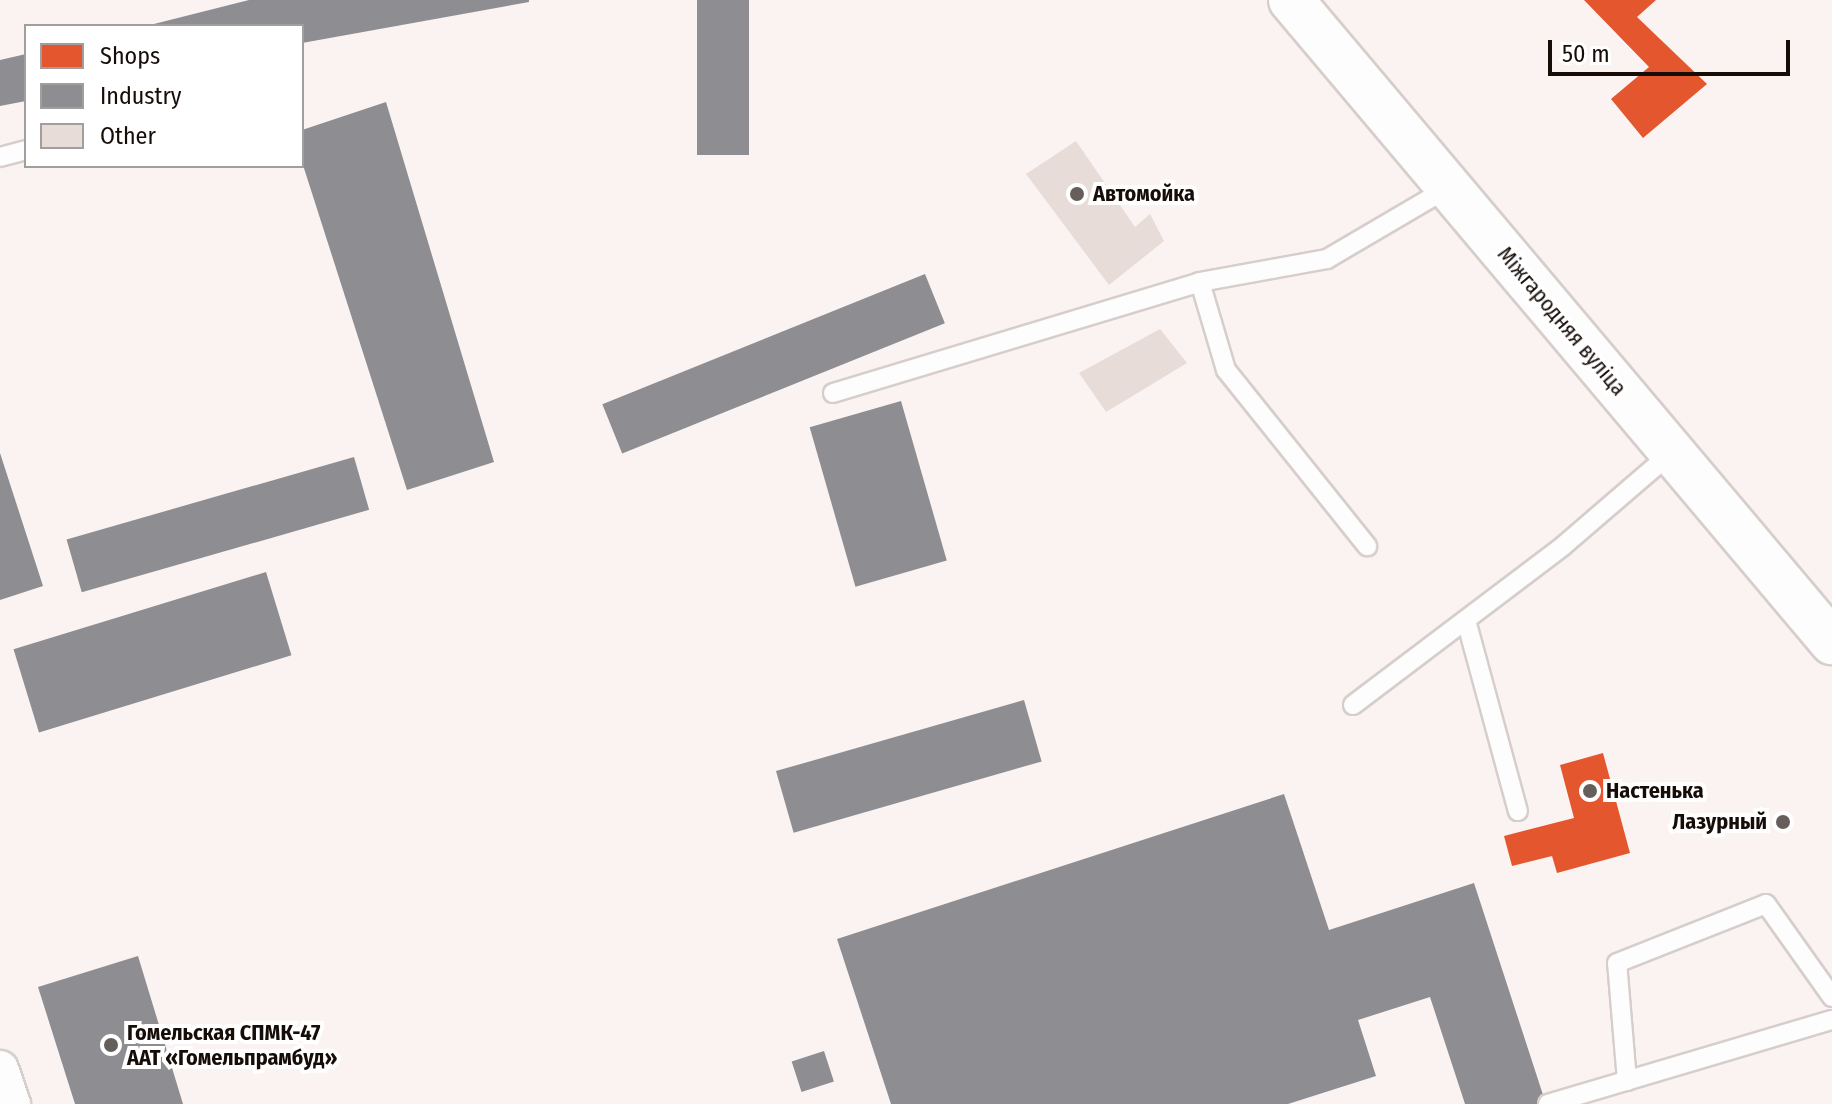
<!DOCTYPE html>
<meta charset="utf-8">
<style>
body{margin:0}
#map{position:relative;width:1832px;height:1104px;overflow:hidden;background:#faf3f1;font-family:"Fira Sans Condensed",sans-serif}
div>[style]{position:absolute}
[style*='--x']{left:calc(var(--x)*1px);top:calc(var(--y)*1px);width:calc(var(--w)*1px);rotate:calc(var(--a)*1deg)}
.shops>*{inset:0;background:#e4572e}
.industry>*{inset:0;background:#8d8d92;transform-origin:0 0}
.building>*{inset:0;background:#e7dcd7}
.roads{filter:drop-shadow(2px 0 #d6ceca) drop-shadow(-2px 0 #d6ceca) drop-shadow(0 2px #d6ceca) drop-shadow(0 -2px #d6ceca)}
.lane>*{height:18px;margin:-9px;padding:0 9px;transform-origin:9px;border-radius:9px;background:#fefdfd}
.street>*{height:36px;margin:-18px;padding:0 18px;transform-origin:18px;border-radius:18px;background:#fefdfd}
.secondary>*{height:44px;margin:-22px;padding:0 22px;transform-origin:22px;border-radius:22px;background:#fefdfd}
.dots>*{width:22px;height:22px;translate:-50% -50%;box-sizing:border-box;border:4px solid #fff;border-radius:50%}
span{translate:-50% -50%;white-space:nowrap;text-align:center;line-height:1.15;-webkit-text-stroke:8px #fff;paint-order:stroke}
.poi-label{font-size:22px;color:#160d09;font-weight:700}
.left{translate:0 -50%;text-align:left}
.right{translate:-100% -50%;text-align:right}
.street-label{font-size:22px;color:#160d09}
.legend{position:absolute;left:24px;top:24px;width:280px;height:144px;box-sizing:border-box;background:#fff;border:2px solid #a29e9d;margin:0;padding:10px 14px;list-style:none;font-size:24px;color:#160d09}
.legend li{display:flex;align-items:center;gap:16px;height:40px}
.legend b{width:40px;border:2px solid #a29e9d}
.scale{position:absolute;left:1548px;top:40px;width:242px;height:36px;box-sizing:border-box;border:4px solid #160d09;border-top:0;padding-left:10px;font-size:24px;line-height:28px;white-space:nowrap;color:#160d09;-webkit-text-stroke:6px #fff;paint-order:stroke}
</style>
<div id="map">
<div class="shops">
<div style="clip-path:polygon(1584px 0,1656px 0,1637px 17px,1707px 84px,1643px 138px,1611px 99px,1649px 67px)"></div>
<div style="clip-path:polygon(1603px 753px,1630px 853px,1557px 873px,1552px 856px,1512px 866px,1504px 836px,1574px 818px,1560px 765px)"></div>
</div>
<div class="industry">
<div style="clip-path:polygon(249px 0,529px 0,529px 2px,302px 43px,302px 26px,146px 26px)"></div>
<div style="left:697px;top:0;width:52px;height:155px"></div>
<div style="clip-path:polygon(26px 54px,26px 101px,0 106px,0 60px)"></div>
<div style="clip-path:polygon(386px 102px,494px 462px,407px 490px,302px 162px,302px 130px)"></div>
<div style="left:925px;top:274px;width:53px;height:348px;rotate:68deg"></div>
<div style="left:901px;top:401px;width:166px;height:95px;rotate:74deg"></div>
<div style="clip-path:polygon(0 453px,43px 586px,0 600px)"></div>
<div style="left:354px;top:457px;width:55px;height:299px;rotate:74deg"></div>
<div style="left:266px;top:572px;width:87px;height:264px;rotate:73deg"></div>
<div style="left:1024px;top:700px;width:64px;height:258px;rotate:74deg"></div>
<div style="clip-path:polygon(1284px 794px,1329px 930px,1474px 883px,1546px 1104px,1465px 1104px,1430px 997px,1358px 1020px,1376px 1076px,1288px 1104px,891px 1104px,837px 939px)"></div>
<div style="clip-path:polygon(138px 956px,183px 1104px,75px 1104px,38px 987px)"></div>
<div style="left:824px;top:1051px;width:32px;height:34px;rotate:72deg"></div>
</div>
<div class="building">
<div style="clip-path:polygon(1076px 141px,1135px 227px,1150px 214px,1164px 241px,1109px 285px,1026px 174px)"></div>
<div style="clip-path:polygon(1160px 329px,1187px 363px,1106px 412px,1079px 373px)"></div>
</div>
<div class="roads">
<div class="lane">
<div style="--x:0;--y:157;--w:27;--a:-15"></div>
<div style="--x:1200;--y:282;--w:92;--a:73.5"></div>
<div style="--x:1226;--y:370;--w:226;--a:51.3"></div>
<div style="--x:833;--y:393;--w:383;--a:-16.8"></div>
<div style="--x:1200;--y:282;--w:129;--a:-10.3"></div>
<div style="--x:1327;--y:259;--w:140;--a:-30.4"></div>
<div style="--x:1466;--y:620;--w:198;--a:74.8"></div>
<div style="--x:1353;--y:705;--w:263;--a:-37.1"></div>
<div style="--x:1563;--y:546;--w:143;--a:-40.7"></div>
<div style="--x:1627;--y:1081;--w:118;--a:-94.8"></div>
<div style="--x:1617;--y:963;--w:160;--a:-21.6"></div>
<div style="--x:1766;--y:904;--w:114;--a:54.6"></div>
<div style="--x:1548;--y:1104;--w:296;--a:-16.5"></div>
</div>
<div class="street">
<div style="--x:0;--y:1069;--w:37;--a:71"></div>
</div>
<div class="secondary">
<div style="--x:1291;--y:0;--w:840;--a:49.88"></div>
</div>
</div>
<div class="dots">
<div style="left:1077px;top:194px;background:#665e5a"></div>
<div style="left:1590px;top:791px;background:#665e5a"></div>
<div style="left:1783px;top:822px;background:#665e5a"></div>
<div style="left:111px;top:1045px;background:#665e5a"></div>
</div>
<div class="poi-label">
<span class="left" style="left:1093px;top:194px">Автомойка</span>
<span class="left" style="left:1606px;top:791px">Настенька</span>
<span class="right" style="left:1767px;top:822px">Лазурный</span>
<span class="left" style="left:127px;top:1045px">Гомельская СПМК-47<br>ААТ «Гомельпрамбуд»</span>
</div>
<div class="street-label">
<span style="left:1562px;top:321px;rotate:50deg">Міжгародняя вуліца</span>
</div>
<ul class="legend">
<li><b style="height:22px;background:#e4572e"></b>Shops</li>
<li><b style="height:22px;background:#8d8d92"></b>Industry</li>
<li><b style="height:22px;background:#e7dcd7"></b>Other</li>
</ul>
<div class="scale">50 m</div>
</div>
